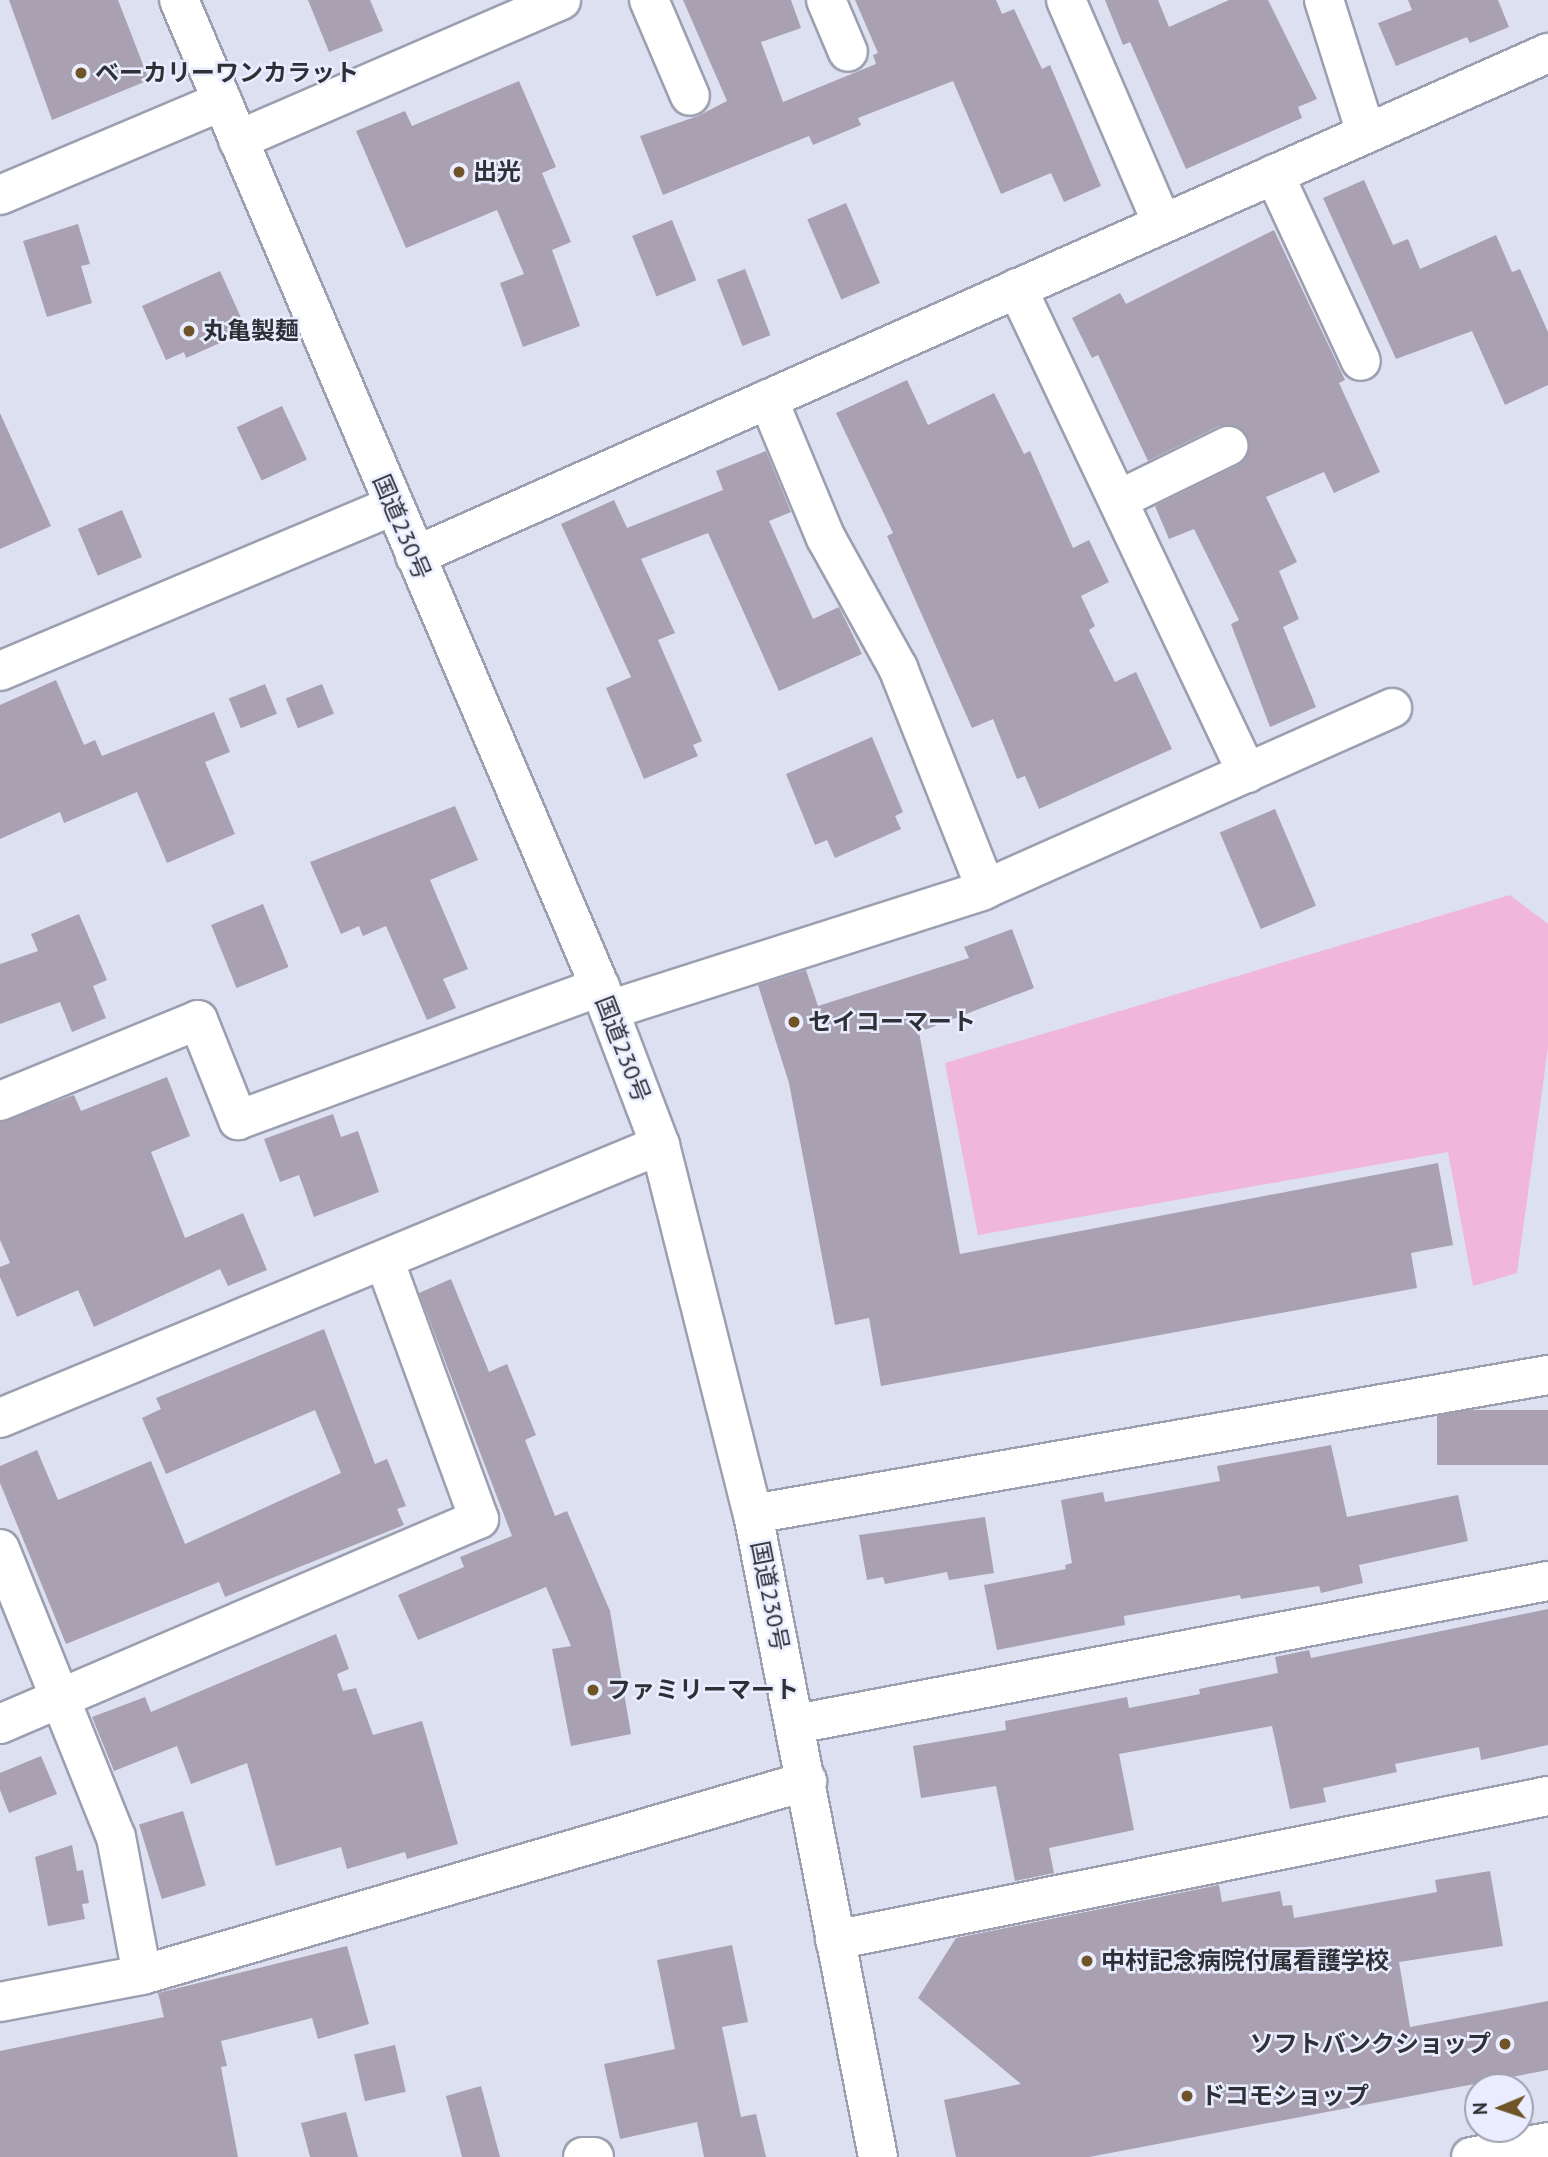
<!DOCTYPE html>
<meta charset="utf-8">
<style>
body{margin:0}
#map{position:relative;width:1548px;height:2157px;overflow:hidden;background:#dce0f1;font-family:"PT Sans","Noto Sans JP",sans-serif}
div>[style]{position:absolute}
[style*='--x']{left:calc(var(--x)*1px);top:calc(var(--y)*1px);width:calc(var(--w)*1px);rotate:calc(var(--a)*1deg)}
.green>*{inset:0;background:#f0b6db}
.building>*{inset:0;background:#a9a1b1;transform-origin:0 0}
.roads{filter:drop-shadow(2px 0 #9b9fb0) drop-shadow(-2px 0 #9b9fb0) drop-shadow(0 2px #9b9fb0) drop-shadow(0 -2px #9b9fb0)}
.minor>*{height:38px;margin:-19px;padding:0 19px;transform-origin:19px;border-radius:19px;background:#fff}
.highway>*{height:38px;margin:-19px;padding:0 19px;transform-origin:19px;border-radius:19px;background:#fff}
.dots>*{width:19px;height:19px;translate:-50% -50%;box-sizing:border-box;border:4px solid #e9edff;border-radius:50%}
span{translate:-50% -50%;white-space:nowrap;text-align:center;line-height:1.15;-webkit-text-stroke:5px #e9edff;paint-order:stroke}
.poi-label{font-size:24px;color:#2e3036;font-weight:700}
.left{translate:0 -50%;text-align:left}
.right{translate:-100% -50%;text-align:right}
.street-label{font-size:24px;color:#2e3036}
.north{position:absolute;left:1464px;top:2073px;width:70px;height:70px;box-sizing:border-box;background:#e9edff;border:2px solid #9ea1af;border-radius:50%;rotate:268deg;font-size:19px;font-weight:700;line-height:28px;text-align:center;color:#2e3036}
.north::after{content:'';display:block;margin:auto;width:24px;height:32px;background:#6e5426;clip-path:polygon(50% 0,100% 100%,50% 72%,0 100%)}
</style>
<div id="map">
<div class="green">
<div style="clip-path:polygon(1510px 895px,1548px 924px,1548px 1047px,1517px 1273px,1473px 1286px,1448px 1152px,978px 1235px,945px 1063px)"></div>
</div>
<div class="building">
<div style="clip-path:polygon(9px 0,118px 0,149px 80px,52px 120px)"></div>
<div style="clip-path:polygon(308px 0,370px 0,383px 31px,329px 52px)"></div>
<div style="clip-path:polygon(683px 0,791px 0,801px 28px,761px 42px,783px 102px,876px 64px,873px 55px,878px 53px,855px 0,996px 0,1002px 14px,1014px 9px,1042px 69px,1050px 65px,1101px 186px,1064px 202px,1051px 173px,1001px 194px,953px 81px,858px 118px,861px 125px,813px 145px,809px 136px,663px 195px,640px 136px,698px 116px,727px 101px)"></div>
<div style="clip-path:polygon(1105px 0,1158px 0,1169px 27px,1229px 0,1268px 0,1317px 99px,1298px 107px,1302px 118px,1186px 169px,1130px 42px,1123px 45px)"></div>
<div style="clip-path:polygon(1408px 0,1498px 0,1509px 27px,1470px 43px,1467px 37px,1396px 66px,1378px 23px,1412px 10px)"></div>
<div style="clip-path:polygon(519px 81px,556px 167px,542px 173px,571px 242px,552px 250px,580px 326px,523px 347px,500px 283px,524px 274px,497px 210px,406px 248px,356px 131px,405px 111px,412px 126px)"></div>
<div style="clip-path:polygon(1364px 180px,1393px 245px,1408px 239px,1420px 269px,1496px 235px,1512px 272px,1520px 269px,1548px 332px,1548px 385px,1505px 405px,1472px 331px,1396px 359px,1323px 198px)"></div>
<div style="left:846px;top:203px;width:87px;height:42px;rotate:67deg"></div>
<div style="left:672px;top:220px;width:65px;height:43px;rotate:68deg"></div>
<div style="clip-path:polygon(78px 224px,90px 264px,81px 266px,92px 303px,47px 317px,23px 241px)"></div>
<div style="clip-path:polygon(1274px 230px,1345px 380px,1339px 383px,1380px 472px,1334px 493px,1324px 472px,1266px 497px,1297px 562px,1279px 571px,1299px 619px,1283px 627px,1316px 707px,1270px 727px,1231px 624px,1239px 620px,1194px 529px,1169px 539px,1155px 506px,1238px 465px,1246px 458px,1248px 437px,1240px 428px,1219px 426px,1148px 461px,1098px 355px,1092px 358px,1072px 318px,1120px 293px,1126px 304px)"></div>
<div style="left:745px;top:269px;width:71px;height:30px;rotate:69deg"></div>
<div style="clip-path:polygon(220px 271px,247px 331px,186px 358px,184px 352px,166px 360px,142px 306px)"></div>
<div style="clip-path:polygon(907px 380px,928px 425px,994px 393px,1024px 454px,1030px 451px,1073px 548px,1089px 540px,1109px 582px,1081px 596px,1095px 626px,1089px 630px,1115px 682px,1136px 672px,1172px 749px,1039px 809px,1025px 776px,1017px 779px,993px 719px,972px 728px,887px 536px,893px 533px,836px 413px)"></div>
<div style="left:282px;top:406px;width:59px;height:50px;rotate:65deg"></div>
<div style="clip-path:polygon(0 413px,51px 526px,0 549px)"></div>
<div style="clip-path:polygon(766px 451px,791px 512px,769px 521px,813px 619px,839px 607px,862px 654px,779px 691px,708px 533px,641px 559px,675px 633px,658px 640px,702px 741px,693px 745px,698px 756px,644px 779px,606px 688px,631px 677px,561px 524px,614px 500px,627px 528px,723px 490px,716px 471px)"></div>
<div style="left:122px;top:510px;width:51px;height:48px;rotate:67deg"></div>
<div style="clip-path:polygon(56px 680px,84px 745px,95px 740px,102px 756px,214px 712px,230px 752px,205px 762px,235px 834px,167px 863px,137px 792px,64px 823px,60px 812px,0 839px,0 705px)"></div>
<div style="left:265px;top:684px;width:32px;height:39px;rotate:68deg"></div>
<div style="left:322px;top:684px;width:32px;height:39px;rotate:68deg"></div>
<div style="clip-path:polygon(872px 737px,903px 812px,895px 816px,901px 829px,835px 858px,827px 840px,815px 845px,786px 774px)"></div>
<div style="clip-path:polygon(455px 806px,478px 860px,430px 880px,468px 969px,443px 979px,456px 1008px,427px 1020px,386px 926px,363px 936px,359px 926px,341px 934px,310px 862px)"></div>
<div style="left:1275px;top:809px;width:105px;height:60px;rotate:67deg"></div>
<div style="left:263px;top:904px;width:68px;height:56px;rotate:68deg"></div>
<div style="clip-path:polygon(79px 914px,107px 980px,93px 986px,106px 1018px,72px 1032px,60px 1002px,0 1024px,0 964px,38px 951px,31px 934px)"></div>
<div style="clip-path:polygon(1012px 929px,1034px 988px,919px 1032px,960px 1254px,1438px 1163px,1453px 1245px,1411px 1253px,1417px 1288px,881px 1386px,869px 1318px,835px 1325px,789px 1083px,758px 985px,806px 970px,818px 1006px,969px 958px,964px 947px)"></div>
<div style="clip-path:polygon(167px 1077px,190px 1136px,151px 1152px,185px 1238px,243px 1213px,267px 1270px,228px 1286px,220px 1269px,94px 1327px,78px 1290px,17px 1317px,0 1277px,0 1267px,10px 1263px,0 1240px,0 1122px,74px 1095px,81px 1111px)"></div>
<div style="clip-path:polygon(333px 1114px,341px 1137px,358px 1131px,379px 1192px,314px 1217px,299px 1175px,280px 1182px,264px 1139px)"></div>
<div style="clip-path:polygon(451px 1279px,489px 1372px,507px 1364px,536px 1435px,525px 1440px,555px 1516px,567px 1511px,610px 1611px,631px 1734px,571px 1746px,552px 1649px,571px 1646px,546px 1587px,418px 1640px,398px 1595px,464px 1567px,460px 1557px,512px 1536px,419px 1293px)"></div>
<div style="clip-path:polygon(324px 1329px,375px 1464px,387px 1459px,406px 1506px,397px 1509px,404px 1525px,225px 1597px,219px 1582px,66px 1644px,0 1483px,0 1466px,37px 1450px,58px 1500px,151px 1461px,185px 1544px,341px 1473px,315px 1410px,166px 1474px,142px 1418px,161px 1409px,156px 1398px)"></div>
<div style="left:1548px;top:1410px;width:55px;height:111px;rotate:90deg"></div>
<div style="clip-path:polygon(1331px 1445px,1347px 1517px,1458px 1495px,1468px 1541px,1359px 1565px,1363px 1583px,1321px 1593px,1319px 1586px,1241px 1599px,1240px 1595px,1124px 1616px,1125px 1625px,997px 1650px,984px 1585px,1066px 1569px,1065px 1565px,1072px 1563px,1061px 1500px,1103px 1492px,1105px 1502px,1220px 1481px,1217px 1466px)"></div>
<div style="clip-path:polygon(985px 1517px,994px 1573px,949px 1580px,947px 1572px,885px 1584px,883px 1577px,867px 1580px,859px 1535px)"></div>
<div style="clip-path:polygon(1548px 1609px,1548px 1745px,1481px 1760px,1479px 1747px,1395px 1764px,1397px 1772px,1323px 1788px,1326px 1802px,1290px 1809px,1272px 1726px,1119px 1754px,1134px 1830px,1049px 1848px,1054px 1873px,1015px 1881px,996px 1786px,921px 1798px,913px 1746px,1006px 1730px,1005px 1721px,1127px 1697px,1129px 1708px,1200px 1694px,1199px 1689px,1278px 1673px,1275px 1657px,1309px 1650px,1311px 1658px)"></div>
<div style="clip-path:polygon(336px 1634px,349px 1669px,337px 1674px,343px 1691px,356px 1688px,373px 1735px,422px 1721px,458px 1844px,407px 1859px,405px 1852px,347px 1869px,341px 1847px,276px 1866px,247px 1763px,191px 1784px,177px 1746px,114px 1771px,92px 1717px,145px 1697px,151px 1712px)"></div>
<div style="clip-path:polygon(41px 1756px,57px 1794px,9px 1813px,0 1790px,0 1773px)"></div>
<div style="left:183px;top:1811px;width:78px;height:46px;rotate:73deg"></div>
<div style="clip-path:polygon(72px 1845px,77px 1871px,83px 1870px,89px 1903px,82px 1904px,85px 1919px,48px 1926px,35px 1857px)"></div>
<div style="clip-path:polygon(1490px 1871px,1503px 1946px,1399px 1962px,1410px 2027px,1548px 2001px,1548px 2070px,1089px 2157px,956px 2157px,944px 2100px,1021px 2084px,918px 1998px,956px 1938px,1219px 1885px,1222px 1902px,1280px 1891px,1283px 1906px,1292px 1905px,1294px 1918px,1437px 1892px,1435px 1880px)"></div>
<div style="clip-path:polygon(732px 1945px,748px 2022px,722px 2027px,741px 2117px,756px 2114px,766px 2157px,704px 2157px,697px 2122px,620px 2139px,604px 2064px,675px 2049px,657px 1960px)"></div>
<div style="clip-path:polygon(347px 1946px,369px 2024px,318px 2039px,312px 2018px,221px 2041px,227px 2066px,221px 2067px,238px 2157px,0 2157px,0 2051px,164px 2017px,158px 1993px)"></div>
<div style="left:395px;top:2045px;width:48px;height:42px;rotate:77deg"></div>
<div style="clip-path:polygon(481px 2086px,500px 2157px,462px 2157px,446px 2096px)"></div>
<div style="clip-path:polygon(346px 2112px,358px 2157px,310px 2157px,301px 2123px)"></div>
</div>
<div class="roads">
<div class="minor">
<div style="--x:649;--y:0;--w:104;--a:66.9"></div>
<div style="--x:826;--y:0;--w:56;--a:67.1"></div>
<div style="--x:1066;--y:0;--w:243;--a:66.7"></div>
<div style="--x:1324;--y:0;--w:139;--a:72.5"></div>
<div style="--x:238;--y:140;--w:352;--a:-23.4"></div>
<div style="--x:1274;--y:174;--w:206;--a:65.1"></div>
<div style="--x:0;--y:195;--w:241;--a:-22.9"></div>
<div style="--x:1017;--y:288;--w:537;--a:64.63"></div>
<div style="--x:768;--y:399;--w:151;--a:67.4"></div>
<div style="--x:826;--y:538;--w:149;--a:61"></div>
<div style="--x:898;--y:668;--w:238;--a:68.3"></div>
<div style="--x:1118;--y:500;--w:123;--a:-26.1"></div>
<div style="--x:415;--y:556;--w:1240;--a:-23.94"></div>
<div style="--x:0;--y:671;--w:426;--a:-22.8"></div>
<div style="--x:609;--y:1010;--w:391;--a:-17.7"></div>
<div style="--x:981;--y:891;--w:450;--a:-24"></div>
<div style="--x:0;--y:1101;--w:214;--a:-22.2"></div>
<div style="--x:198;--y:1020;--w:108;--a:68.2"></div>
<div style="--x:238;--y:1120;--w:386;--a:-20.2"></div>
<div style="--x:0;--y:1418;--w:714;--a:-22.47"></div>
<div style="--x:753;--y:1514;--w:807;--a:-9.92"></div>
<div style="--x:0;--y:1549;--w:310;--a:68.1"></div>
<div style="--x:116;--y:1837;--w:140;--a:79.3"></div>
<div style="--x:0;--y:1724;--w:521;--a:-23.17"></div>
<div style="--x:479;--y:1519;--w:276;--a:-110.1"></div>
<div style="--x:796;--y:1724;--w:765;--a:-10.77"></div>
<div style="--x:835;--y:1940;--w:727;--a:-11.42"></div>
<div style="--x:0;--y:2002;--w:145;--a:-10.8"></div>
<div style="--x:142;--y:1975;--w:693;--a:-16.26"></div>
<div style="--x:583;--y:2157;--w:11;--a:0"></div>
<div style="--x:1471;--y:2157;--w:78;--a:-11"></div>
</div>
<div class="highway">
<div style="--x:179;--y:0;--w:1073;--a:66.9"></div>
<div style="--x:600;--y:987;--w:169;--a:69.2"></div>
<div style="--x:660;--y:1145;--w:381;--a:75.9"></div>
<div style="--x:753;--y:1514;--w:655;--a:79"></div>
</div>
</div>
<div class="dots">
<div style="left:81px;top:73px;background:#6e5426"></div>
<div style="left:459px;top:172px;background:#6e5426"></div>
<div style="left:189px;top:331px;background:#6e5426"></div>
<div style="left:794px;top:1022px;background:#6e5426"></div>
<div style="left:593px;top:1690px;background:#6e5426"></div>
<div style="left:1087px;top:1961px;background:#6e5426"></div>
<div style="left:1505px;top:2044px;background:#6e5426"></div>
<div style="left:1187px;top:2096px;background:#6e5426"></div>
</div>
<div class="poi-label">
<span class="left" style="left:95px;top:73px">ベーカリーワンカラット</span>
<span class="left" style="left:473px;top:172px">出光</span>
<span class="left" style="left:203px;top:331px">丸亀製麺</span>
<span class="left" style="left:808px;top:1022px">セイコーマート</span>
<span class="left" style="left:607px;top:1690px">ファミリーマート</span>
<span class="left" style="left:1101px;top:1961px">中村記念病院付属看護学校</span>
<span class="right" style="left:1491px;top:2044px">ソフトバンクショップ</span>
<span class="left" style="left:1201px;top:2096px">ドコモショップ</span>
</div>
<div class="street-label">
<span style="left:402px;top:527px;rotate:67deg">国道230号</span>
<span style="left:623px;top:1049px;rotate:69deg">国道230号</span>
<span style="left:770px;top:1596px;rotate:79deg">国道230号</span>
</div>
<div class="north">N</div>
</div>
